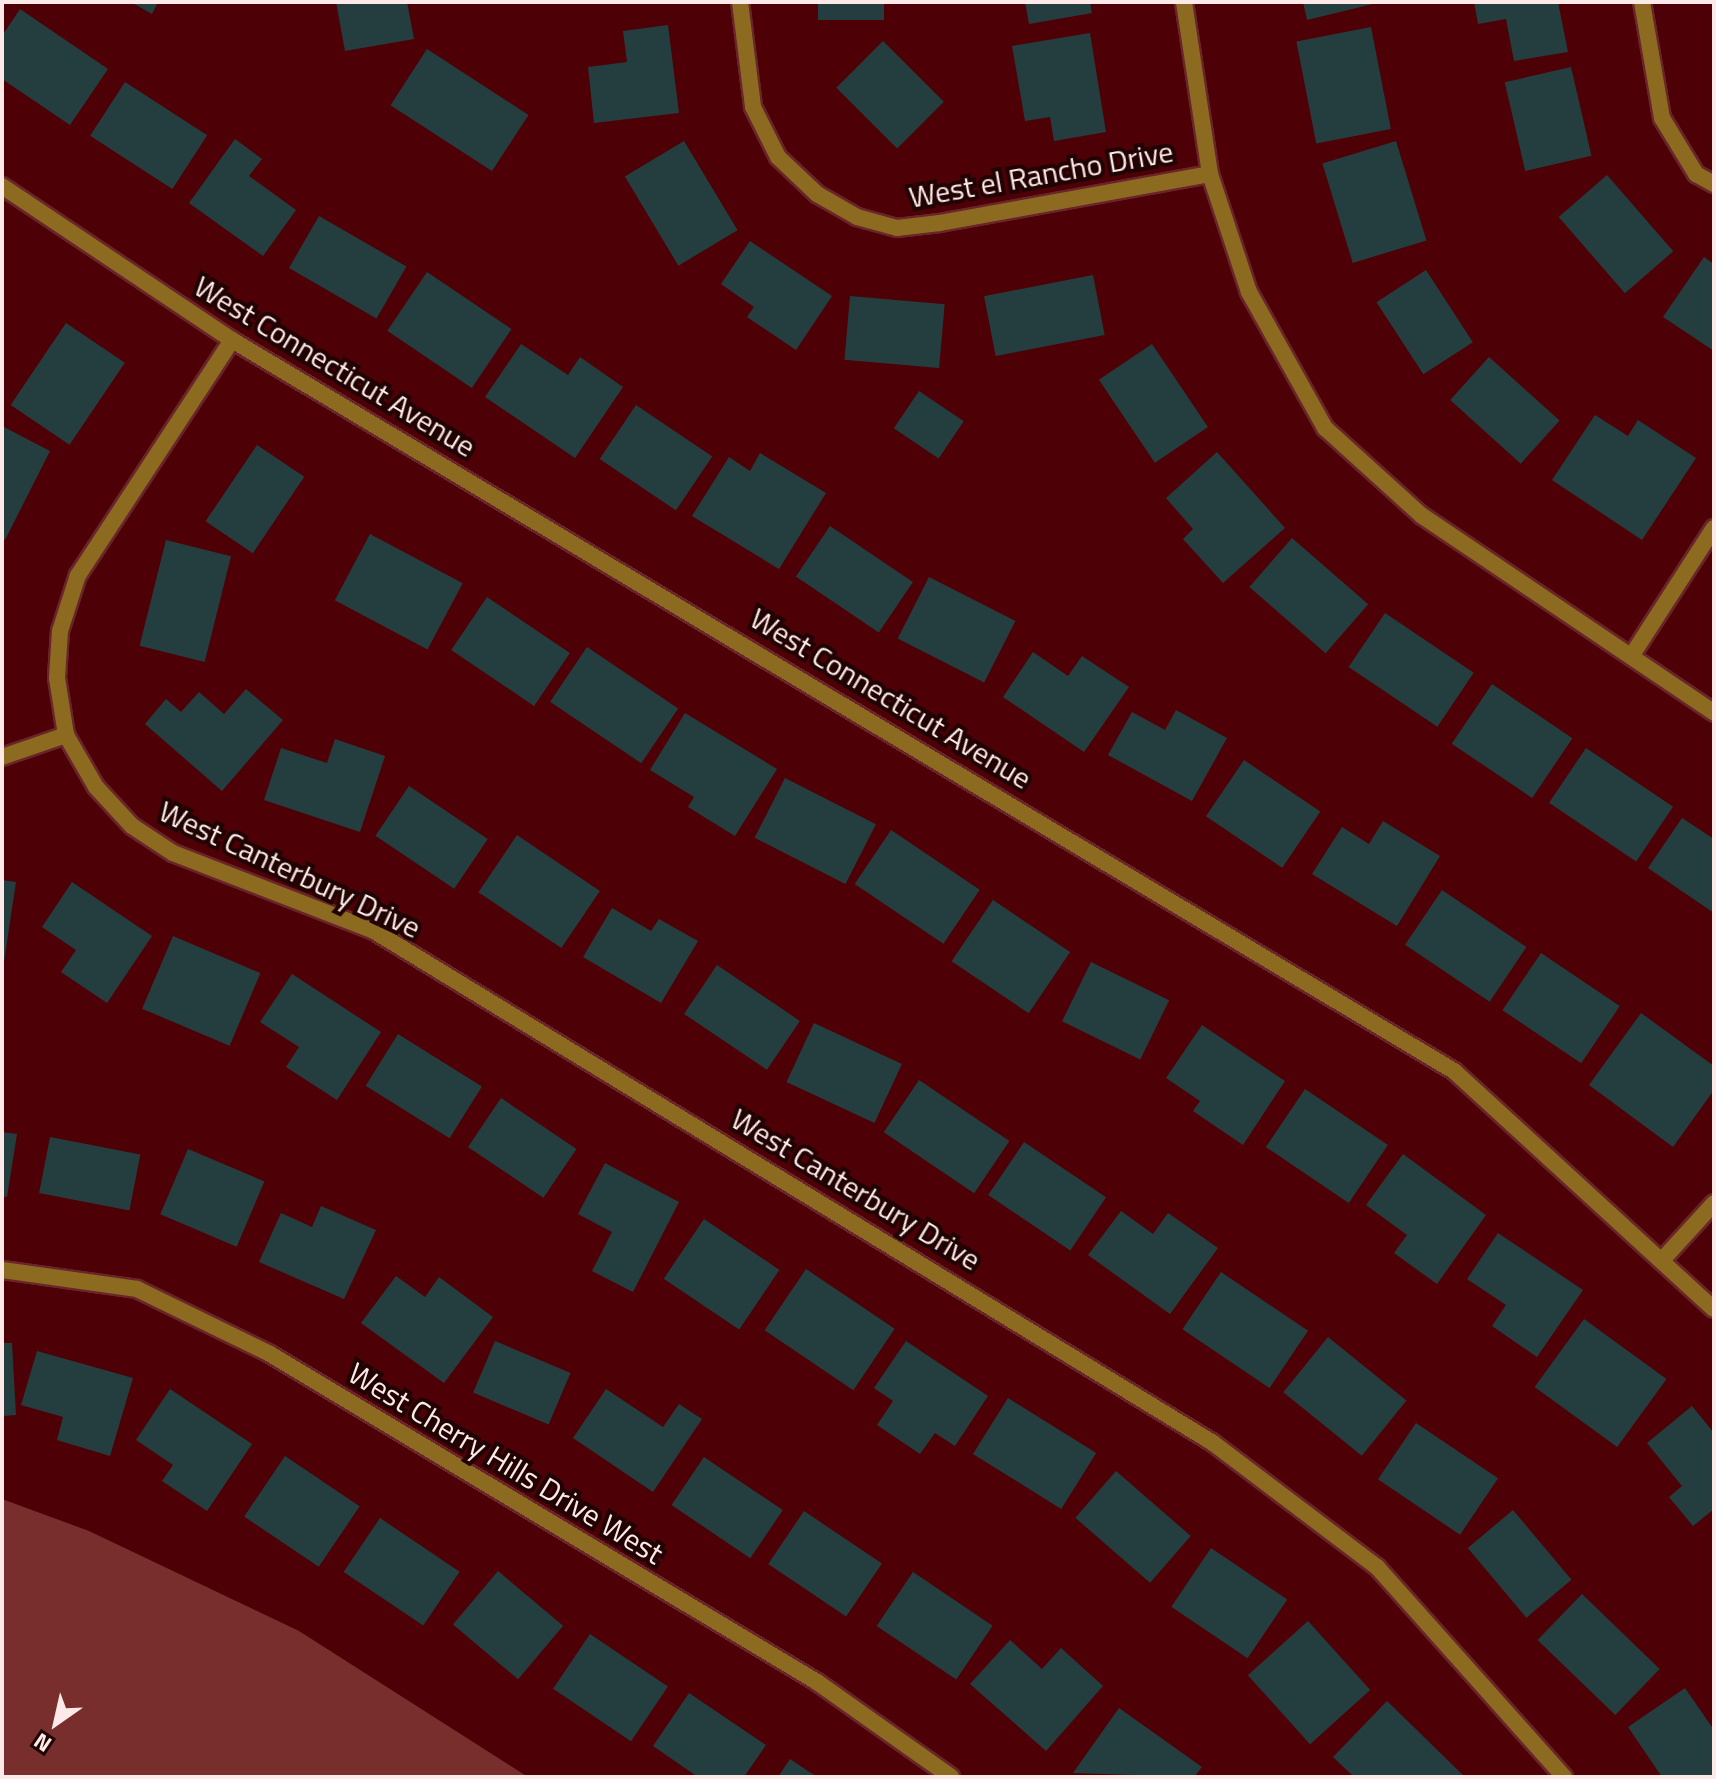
<!DOCTYPE html>
<style>
body{margin:0}
#map{position:relative;width:1716px;height:1779px;overflow:hidden;background:#4d0006;font-family:"Titillium Web",sans-serif}
div>[style]{position:absolute}
[style*='--x']{left:calc(var(--x)*1px);top:calc(var(--y)*1px);width:calc(var(--w)*1px);rotate:calc(var(--a)*1deg)}
.green>*{inset:0;background:#772e2d}
.building>*{inset:0;background:#243e40;transform-origin:0 0}
.roads{filter:drop-shadow(2px 0 #69252a) drop-shadow(-2px 0 #69252a) drop-shadow(0 2px #69252a) drop-shadow(0 -2px #69252a)}
.minor>*{height:16px;margin:-8px;padding:0 8px;transform-origin:8px;border-radius:8px;background:#8c6b20}
span{translate:-50% -50%;white-space:nowrap;text-align:center;line-height:1.15;-webkit-text-stroke:8px #200303;paint-order:stroke}
.street-label{font-size:30px;color:#fde9e7}
.frame{position:absolute;inset:0;border:4px solid #fde9e7;pointer-events:none}
.north{position:absolute;left:16px;top:1683px;width:80px;height:80px;-webkit-text-stroke:6px #200303;paint-order:stroke;rotate:214deg;font-size:22px;font-weight:700;line-height:32px;text-align:center;color:#fde9e7}
.north::after{content:'';display:block;margin:auto;width:28px;height:36px;background:#fde9e7;clip-path:polygon(50% 0,100% 100%,50% 72%,0 100%)}
</style>
<div id="map">
<div class="green">
<div style="clip-path:polygon(2px 1499px,89px 1531px,299px 1631px,528px 1777px,2px 1777px)"></div>
</div>
<div class="building">
<div style="clip-path:polygon(131px 2px,158px 2px,152px 14px)"></div>
<div style="clip-path:polygon(336px 2px,407px 2px,414px 39px,345px 51px)"></div>
<div style="left:818px;top:2px;width:66px;height:18px"></div>
<div style="clip-path:polygon(1025px 2px,1090px 2px,1092px 13px,1029px 24px)"></div>
<div style="clip-path:polygon(1303px 2px,1377px 2px,1377px 3px,1307px 20px)"></div>
<div style="clip-path:polygon(1474px 2px,1558px 2px,1568px 52px,1514px 61px,1506px 19px,1478px 24px)"></div>
<div style="clip-path:polygon(20px 9px,108px 69px,70px 125px,2px 79px,2px 36px)"></div>
<div style="clip-path:polygon(668px 25px,679px 113px,594px 123px,588px 67px,627px 62px,623px 31px)"></div>
<div style="left:1371px;top:27px;width:104px;height:76px;rotate:79deg"></div>
<div style="clip-path:polygon(1090px 33px,1106px 132px,1054px 141px,1050px 117px,1025px 121px,1012px 46px)"></div>
<div style="left:883px;top:41px;width:86px;height:66px;rotate:45deg"></div>
<div style="left:427px;top:49px;width:121px;height:67px;rotate:33deg"></div>
<div style="left:1571px;top:67px;width:91px;height:68px;rotate:77deg"></div>
<div style="left:125px;top:82px;width:98px;height:64px;rotate:33deg"></div>
<div style="clip-path:polygon(235px 139px,262px 159px,249px 176px,296px 210px,263px 256px,189px 203px)"></div>
<div style="left:684px;top:141px;width:104px;height:69px;rotate:59deg"></div>
<div style="left:1396px;top:141px;width:104px;height:77px;rotate:73deg"></div>
<div style="left:1607px;top:175px;width:101px;height:64px;rotate:49deg"></div>
<div style="left:319px;top:216px;width:101px;height:60px;rotate:30deg"></div>
<div style="clip-path:polygon(750px 241px,832px 296px,796px 350px,747px 317px,754px 307px,721px 284px)"></div>
<div style="clip-path:polygon(1704px 257px,1714px 264px,1714px 351px,1663px 317px)"></div>
<div style="left:1426px;top:270px;width:86px;height:59px;rotate:57deg"></div>
<div style="left:427px;top:272px;width:102px;height:71px;rotate:34deg"></div>
<div style="left:1093px;top:275px;width:61px;height:111px;rotate:79deg"></div>
<div style="left:850px;top:296px;width:95px;height:64px;rotate:5deg"></div>
<div style="left:66px;top:323px;width:71px;height:99px;rotate:34deg"></div>
<div style="clip-path:polygon(521px 344px,568px 375px,580px 357px,623px 387px,575px 458px,485px 397px)"></div>
<div style="left:1152px;top:344px;width:100px;height:64px;rotate:56deg"></div>
<div style="left:1489px;top:357px;width:95px;height:58px;rotate:42deg"></div>
<div style="left:919px;top:391px;width:54px;height:45px;rotate:34deg"></div>
<div style="left:636px;top:405px;width:92px;height:65px;rotate:34deg"></div>
<div style="clip-path:polygon(1595px 415px,1628px 436px,1638px 420px,1696px 458px,1642px 540px,1552px 480px)"></div>
<div style="clip-path:polygon(2px 426px,50px 451px,5px 540px,2px 538px)"></div>
<div style="left:257px;top:445px;width:57px;height:92px;rotate:34deg"></div>
<div style="clip-path:polygon(1217px 452px,1285px 528px,1223px 583px,1183px 539px,1193px 529px,1166px 498px)"></div>
<div style="clip-path:polygon(760px 453px,826px 493px,779px 569px,692px 516px,729px 457px,750px 471px)"></div>
<div style="left:830px;top:526px;width:100px;height:61px;rotate:34deg"></div>
<div style="left:370px;top:534px;width:105px;height:75px;rotate:28deg"></div>
<div style="left:1292px;top:538px;width:101px;height:65px;rotate:41deg"></div>
<div style="left:166px;top:540px;width:67px;height:109px;rotate:14deg"></div>
<div style="left:929px;top:577px;width:97px;height:69px;rotate:27deg"></div>
<div style="left:487px;top:597px;width:100px;height:64px;rotate:34deg"></div>
<div style="left:1385px;top:613px;width:107px;height:65px;rotate:34deg"></div>
<div style="left:587px;top:647px;width:110px;height:66px;rotate:34deg"></div>
<div style="clip-path:polygon(1033px 652px,1068px 676px,1082px 656px,1129px 687px,1084px 752px,1003px 697px)"></div>
<div style="left:1492px;top:684px;width:97px;height:72px;rotate:34deg"></div>
<div style="clip-path:polygon(246px 689px,283px 720px,222px 791px,145px 724px,166px 699px,181px 712px,199px 692px,224px 714px)"></div>
<div style="clip-path:polygon(1176px 710px,1227px 738px,1192px 801px,1108px 755px,1132px 712px,1165px 730px)"></div>
<div style="clip-path:polygon(685px 713px,777px 769px,735px 836px,688px 807px,694px 797px,650px 770px)"></div>
<div style="clip-path:polygon(335px 739px,385px 756px,360px 832px,264px 800px,281px 748px,327px 763px)"></div>
<div style="left:1586px;top:748px;width:105px;height:66px;rotate:34deg"></div>
<div style="left:1244px;top:760px;width:92px;height:68px;rotate:34deg"></div>
<div style="left:785px;top:778px;width:102px;height:67px;rotate:27deg"></div>
<div style="left:409px;top:786px;width:95px;height:60px;rotate:34deg"></div>
<div style="clip-path:polygon(1682px 818px,1714px 839px,1714px 913px,1648px 868px)"></div>
<div style="clip-path:polygon(1383px 821px,1440px 856px,1397px 926px,1312px 874px,1342px 827px,1369px 844px)"></div>
<div style="left:891px;top:830px;width:107px;height:65px;rotate:34deg"></div>
<div style="left:517px;top:835px;width:100px;height:69px;rotate:34deg"></div>
<div style="clip-path:polygon(2px 880px,16px 882px,4px 962px,2px 962px)"></div>
<div style="clip-path:polygon(72px 882px,152px 936px,107px 1003px,61px 972px,76px 950px,42px 927px)"></div>
<div style="left:1442px;top:890px;width:102px;height:66px;rotate:34deg"></div>
<div style="left:993px;top:900px;width:93px;height:74px;rotate:34deg"></div>
<div style="clip-path:polygon(612px 908px,651px 931px,659px 919px,698px 941px,661px 1003px,583px 957px)"></div>
<div style="left:173px;top:936px;width:95px;height:79px;rotate:23deg"></div>
<div style="left:1541px;top:953px;width:95px;height:69px;rotate:34deg"></div>
<div style="left:1091px;top:962px;width:87px;height:66px;rotate:26deg"></div>
<div style="left:717px;top:965px;width:100px;height:59px;rotate:34deg"></div>
<div style="clip-path:polygon(292px 974px,381px 1032px,337px 1100px,286px 1067px,299px 1047px,260px 1022px)"></div>
<div style="clip-path:polygon(1641px 1013px,1714px 1066px,1714px 1090px,1673px 1147px,1589px 1085px)"></div>
<div style="left:814px;top:1023px;width:97px;height:65px;rotate:25deg"></div>
<div style="clip-path:polygon(1202px 1025px,1285px 1081px,1243px 1145px,1193px 1111px,1200px 1101px,1166px 1078px)"></div>
<div style="left:398px;top:1034px;width:99px;height:61px;rotate:32deg"></div>
<div style="left:919px;top:1080px;width:109px;height:63px;rotate:34deg"></div>
<div style="left:1305px;top:1089px;width:100px;height:70px;rotate:34deg"></div>
<div style="left:501px;top:1098px;width:91px;height:59px;rotate:34deg"></div>
<div style="clip-path:polygon(2px 1132px,17px 1134px,7px 1197px,2px 1196px)"></div>
<div style="left:50px;top:1137px;width:92px;height:57px;rotate:11deg"></div>
<div style="left:1024px;top:1142px;width:99px;height:64px;rotate:34deg"></div>
<div style="left:188px;top:1149px;width:83px;height:71px;rotate:23deg"></div>
<div style="clip-path:polygon(1403px 1154px,1486px 1215px,1437px 1284px,1394px 1253px,1407px 1235px,1366px 1205px)"></div>
<div style="clip-path:polygon(605px 1163px,679px 1202px,633px 1292px,592px 1271px,612px 1232px,578px 1214px)"></div>
<div style="clip-path:polygon(321px 1206px,376px 1230px,344px 1299px,259px 1262px,281px 1213px,312px 1227px)"></div>
<div style="clip-path:polygon(1121px 1211px,1153px 1234px,1168px 1213px,1218px 1248px,1170px 1314px,1088px 1255px)"></div>
<div style="left:704px;top:1219px;width:91px;height:72px;rotate:34deg"></div>
<div style="clip-path:polygon(1498px 1233px,1583px 1290px,1537px 1357px,1492px 1326px,1506px 1305px,1467px 1279px)"></div>
<div style="left:806px;top:1269px;width:107px;height:74px;rotate:34deg"></div>
<div style="left:1221px;top:1272px;width:105px;height:69px;rotate:34deg"></div>
<div style="clip-path:polygon(396px 1276px,425px 1297px,439px 1277px,493px 1317px,444px 1383px,361px 1323px)"></div>
<div style="left:1584px;top:1319px;width:102px;height:84px;rotate:36deg"></div>
<div style="left:1328px;top:1337px;width:101px;height:71px;rotate:39deg"></div>
<div style="left:495px;top:1341px;width:82px;height:56px;rotate:23deg"></div>
<div style="clip-path:polygon(906px 1341px,988px 1396px,955px 1446px,935px 1433px,920px 1454px,877px 1425px,893px 1401px,874px 1388px)"></div>
<div style="clip-path:polygon(2px 1343px,12px 1343px,16px 1415px,2px 1416px)"></div>
<div style="clip-path:polygon(37px 1351px,133px 1378px,110px 1456px,57px 1440px,63px 1417px,21px 1405px)"></div>
<div style="clip-path:polygon(170px 1389px,252px 1444px,207px 1511px,162px 1481px,173px 1465px,136px 1440px)"></div>
<div style="clip-path:polygon(606px 1389px,663px 1427px,679px 1404px,702px 1419px,653px 1492px,573px 1438px)"></div>
<div style="left:1008px;top:1398px;width:104px;height:66px;rotate:32deg"></div>
<div style="clip-path:polygon(1692px 1406px,1714px 1433px,1714px 1509px,1693px 1526px,1669px 1497px,1682px 1486px,1647px 1443px)"></div>
<div style="left:1416px;top:1423px;width:99px;height:68px;rotate:34deg"></div>
<div style="left:285px;top:1456px;width:90px;height:73px;rotate:34deg"></div>
<div style="left:704px;top:1457px;width:95px;height:58px;rotate:34deg"></div>
<div style="left:1116px;top:1471px;width:99px;height:62px;rotate:41deg"></div>
<div style="left:1513px;top:1510px;width:91px;height:59px;rotate:50deg"></div>
<div style="left:804px;top:1511px;width:94px;height:64px;rotate:34deg"></div>
<div style="left:380px;top:1518px;width:96px;height:65px;rotate:34deg"></div>
<div style="left:1211px;top:1548px;width:92px;height:71px;rotate:34deg"></div>
<div style="left:498px;top:1571px;width:85px;height:70px;rotate:40deg"></div>
<div style="left:913px;top:1572px;width:96px;height:65px;rotate:34deg"></div>
<div style="left:1582px;top:1594px;width:108px;height:64px;rotate:44deg"></div>
<div style="left:1308px;top:1621px;width:93px;height:81px;rotate:48deg"></div>
<div style="left:590px;top:1634px;width:94px;height:66px;rotate:34deg"></div>
<div style="clip-path:polygon(1010px 1640px,1042px 1669px,1061px 1648px,1103px 1686px,1046px 1751px,970px 1684px)"></div>
<div style="clip-path:polygon(1685px 1688px,1714px 1730px,1714px 1777px,1662px 1777px,1628px 1727px)"></div>
<div style="clip-path:polygon(689px 1693px,766px 1745px,744px 1777px,698px 1777px,653px 1746px)"></div>
<div style="clip-path:polygon(1387px 1701px,1465px 1777px,1354px 1777px,1333px 1757px)"></div>
<div style="clip-path:polygon(1119px 1708px,1202px 1767px,1194px 1777px,1073px 1773px)"></div>
<div style="clip-path:polygon(790px 1759px,817px 1777px,778px 1777px)"></div>
</div>
<div class="roads">
<div class="minor">
<div style="--x:740;--y:2;--w:106;--a:82.9"></div>
<div style="--x:753;--y:107;--w:56;--a:63.4"></div>
<div style="--x:778;--y:157;--w:54;--a:43.5"></div>
<div style="--x:817;--y:194;--w:46;--a:29.9"></div>
<div style="--x:857;--y:217;--w:41;--a:15.4"></div>
<div style="--x:897;--y:228;--w:43;--a:-6.6"></div>
<div style="--x:940;--y:223;--w:274;--a:-10.3"></div>
<div style="--x:1184;--y:2;--w:174;--a:81.4"></div>
<div style="--x:1210;--y:174;--w:124;--a:71.7"></div>
<div style="--x:1249;--y:292;--w:156;--a:60.8"></div>
<div style="--x:1325;--y:428;--w:130;--a:42.2"></div>
<div style="--x:1421;--y:515;--w:354;--a:34"></div>
<div style="--x:1642;--y:2;--w:118;--a:80.2"></div>
<div style="--x:1662;--y:118;--w:66;--a:58.7"></div>
<div style="--x:1696;--y:174;--w:21;--a:29"></div>
<div style="--x:2;--y:186;--w:277;--a:33.8"></div>
<div style="--x:232;--y:340;--w:1424;--a:30.89"></div>
<div style="--x:1454;--y:1071;--w:352;--a:42.5"></div>
<div style="--x:232;--y:340;--w:281;--a:123.2"></div>
<div style="--x:78;--y:575;--w:59;--a:107.8"></div>
<div style="--x:60;--y:631;--w:47;--a:93.7"></div>
<div style="--x:57;--y:678;--w:58;--a:81"></div>
<div style="--x:66;--y:735;--w:60;--a:60"></div>
<div style="--x:96;--y:787;--w:53;--a:47.3"></div>
<div style="--x:132;--y:826;--w:49;--a:33.4"></div>
<div style="--x:173;--y:853;--w:216;--a:21.2"></div>
<div style="--x:374;--y:931;--w:983;--a:31.39"></div>
<div style="--x:1213;--y:1443;--w:206;--a:37.1"></div>
<div style="--x:1377;--y:1567;--w:281;--a:48.3"></div>
<div style="--x:1632;--y:655;--w:151;--a:-57.2"></div>
<div style="--x:2;--y:757;--w:68;--a:-19"></div>
<div style="--x:1664;--y:1258;--w:74;--a:-47.7"></div>
<div style="--x:2;--y:1270;--w:136;--a:8"></div>
<div style="--x:137;--y:1289;--w:148;--a:26"></div>
<div style="--x:270;--y:1354;--w:638;--a:30.95"></div>
<div style="--x:817;--y:1682;--w:164;--a:35.3"></div>
</div>
</div>
<div class="street-label">
<span style="left:1041px;top:174px;rotate:-10deg">West el Rancho Drive</span>
<span style="left:335px;top:366px;rotate:31deg">West Connecticut Avenue</span>
<span style="left:891px;top:698px;rotate:31deg">West Connecticut Avenue</span>
<span style="left:290px;top:869px;rotate:25deg">West Canterbury Drive</span>
<span style="left:856px;top:1189px;rotate:31deg">West Canterbury Drive</span>
<span style="left:506px;top:1463px;rotate:31deg">West Cherry Hills Drive West</span>
</div>
<div class="frame"></div>
<div class="north">N</div>
</div>
